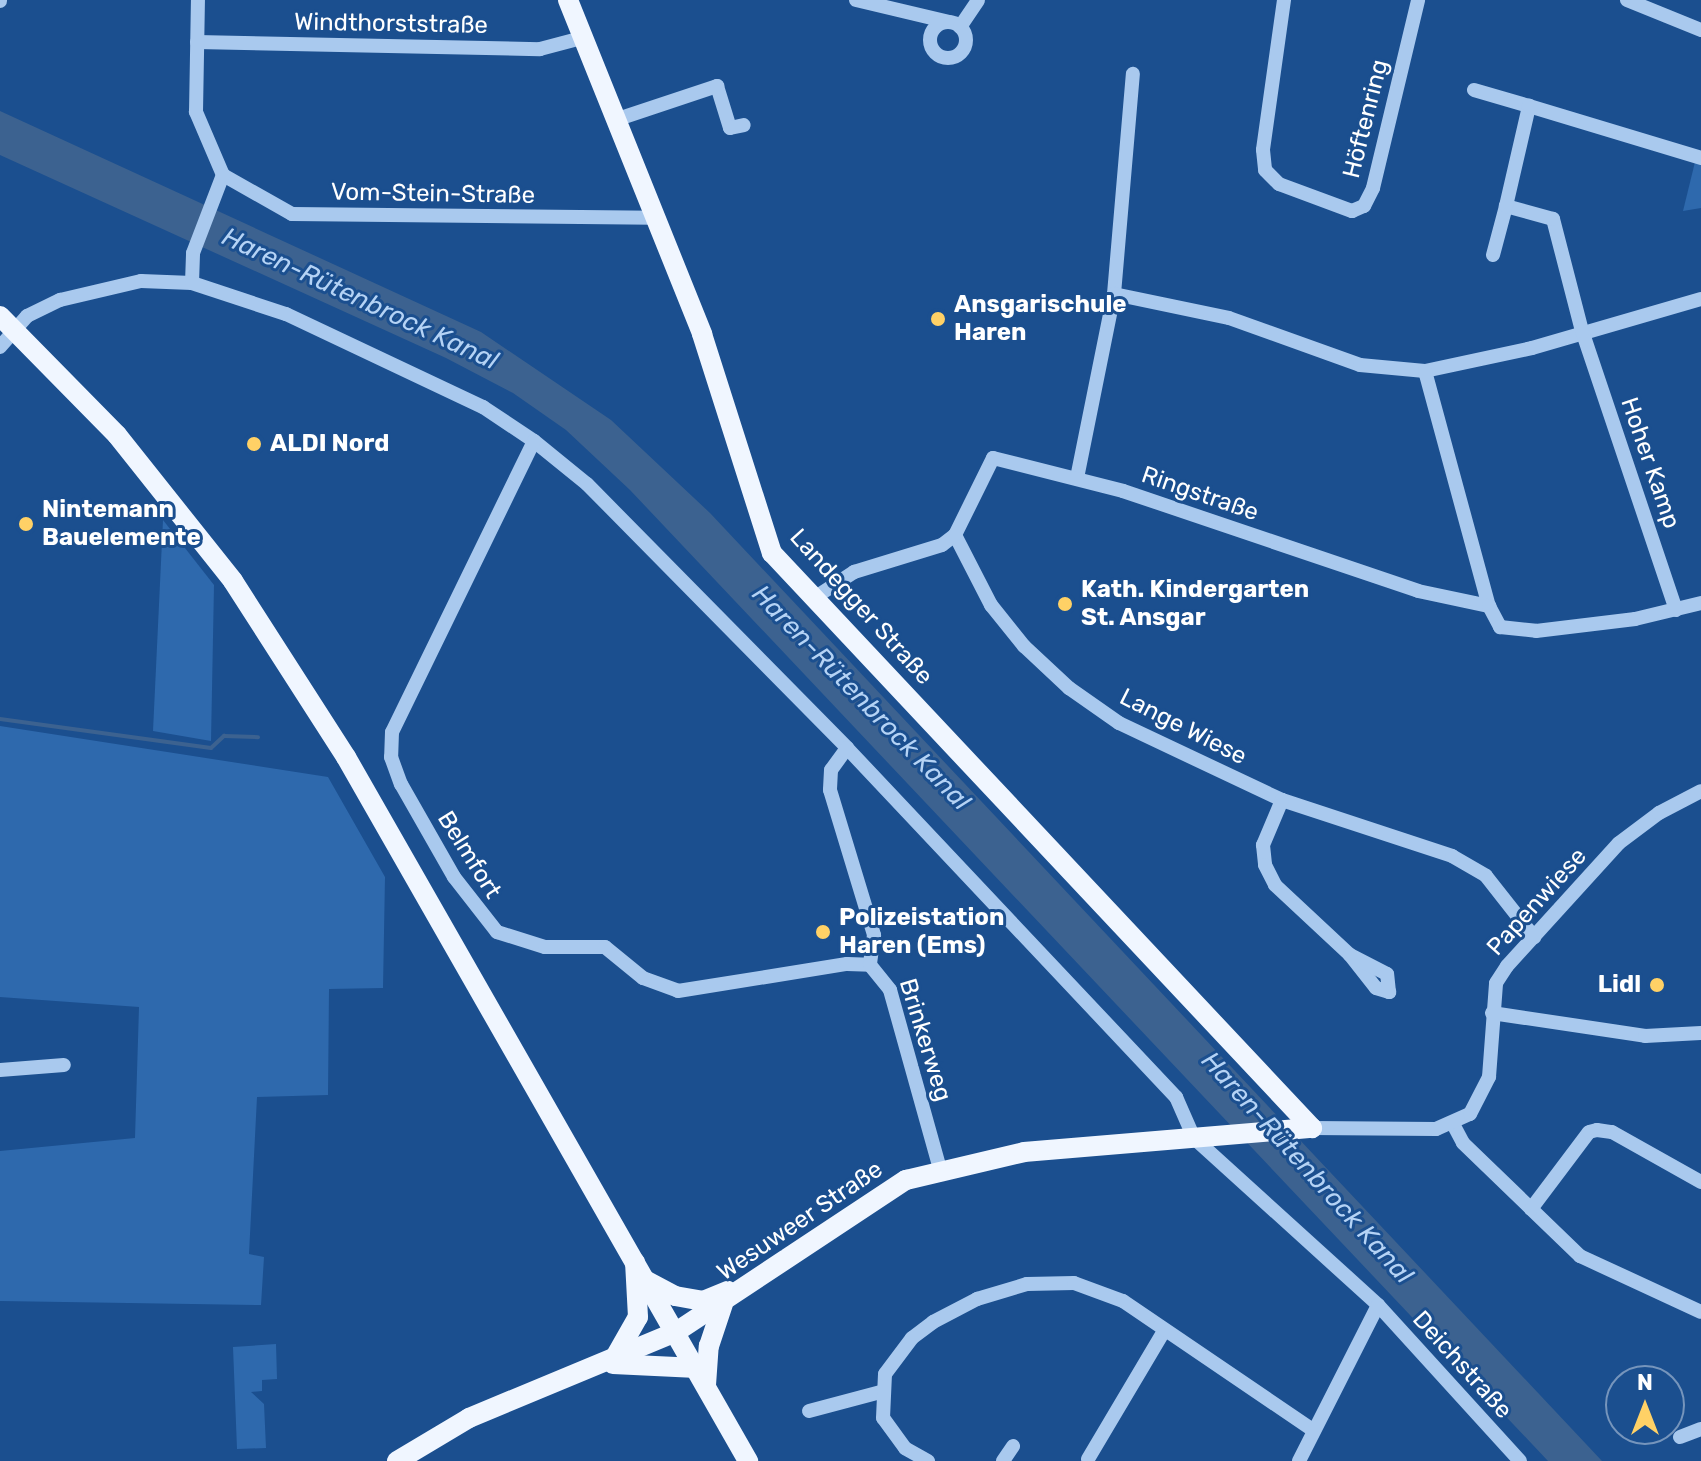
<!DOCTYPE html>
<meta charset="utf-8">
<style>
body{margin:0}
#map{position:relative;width:1701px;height:1461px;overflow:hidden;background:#1b4f8f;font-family:Rubik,sans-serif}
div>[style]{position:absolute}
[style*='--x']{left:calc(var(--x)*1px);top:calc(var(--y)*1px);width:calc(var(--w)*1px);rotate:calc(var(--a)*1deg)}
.green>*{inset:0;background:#2e69ad}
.water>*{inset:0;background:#3c6290}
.stream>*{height:4px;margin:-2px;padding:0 2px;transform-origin:2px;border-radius:2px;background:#3c6290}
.minor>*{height:14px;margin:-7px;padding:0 7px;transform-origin:7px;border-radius:7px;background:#a9c9ee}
.minor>.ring{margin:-7px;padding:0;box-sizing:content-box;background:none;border:14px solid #a9c9ee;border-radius:50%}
.major>*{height:20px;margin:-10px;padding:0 10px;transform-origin:10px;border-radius:10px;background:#f0f6ff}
.dots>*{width:22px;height:22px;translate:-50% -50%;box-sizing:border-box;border:4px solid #1b4f8f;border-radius:50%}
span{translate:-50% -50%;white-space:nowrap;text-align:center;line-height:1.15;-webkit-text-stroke:6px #1b4f8f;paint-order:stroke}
.street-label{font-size:24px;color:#fff}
.poi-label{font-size:24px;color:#fff;font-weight:700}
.left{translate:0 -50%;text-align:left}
.right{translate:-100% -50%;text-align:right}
.water-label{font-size:26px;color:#b5d3f5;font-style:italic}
.north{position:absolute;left:1605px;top:1365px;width:80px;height:80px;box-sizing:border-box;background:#1b4f8f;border:2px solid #7695bc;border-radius:50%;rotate:0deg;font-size:22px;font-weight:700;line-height:32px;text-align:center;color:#fff}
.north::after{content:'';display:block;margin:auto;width:28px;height:36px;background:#ffd166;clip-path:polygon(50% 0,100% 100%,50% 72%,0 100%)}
</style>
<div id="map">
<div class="green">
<div style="clip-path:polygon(1695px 162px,1701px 163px,1701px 208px,1683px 211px)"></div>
<div style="clip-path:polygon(163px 520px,214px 585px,211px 741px,153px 731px)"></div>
<div style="clip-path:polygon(0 726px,328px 777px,385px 877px,383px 988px,329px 989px,328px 1095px,257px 1097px,249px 1254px,264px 1257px,261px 1305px,0 1301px,0 1151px,135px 1138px,139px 1007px,0 997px)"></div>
<div style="clip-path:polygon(276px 1344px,277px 1379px,262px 1380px,262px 1391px,251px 1392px,264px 1404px,266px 1448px,237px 1449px,233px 1347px)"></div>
</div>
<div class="water">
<div style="clip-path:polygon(0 111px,481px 332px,611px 420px,710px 513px,1602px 1461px,1548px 1461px,630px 490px,566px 430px,513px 393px,446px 358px,0 155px)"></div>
</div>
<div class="stream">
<div style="--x:0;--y:719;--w:213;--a:7.8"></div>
<div style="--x:211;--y:748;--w:18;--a:-43"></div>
<div style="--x:224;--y:736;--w:34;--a:2"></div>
</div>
<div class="minor">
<div style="--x:856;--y:0;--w:96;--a:13.3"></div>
<div style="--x:1284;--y:0;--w:151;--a:98"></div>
<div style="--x:1263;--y:150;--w:20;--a:84"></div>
<div style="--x:1265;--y:170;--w:20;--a:45"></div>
<div style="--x:1279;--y:184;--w:78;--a:20.3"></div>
<div style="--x:1352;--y:211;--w:13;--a:-23"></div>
<div style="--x:1364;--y:206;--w:20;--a:-63"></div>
<div style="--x:1373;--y:188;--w:193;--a:-76.5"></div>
<div style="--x:1627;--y:0;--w:80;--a:22.1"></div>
<div style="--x:0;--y:1;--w:1;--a:-90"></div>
<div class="ring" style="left:930px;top:22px;width:22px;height:22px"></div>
<div style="--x:960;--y:27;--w:32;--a:-56"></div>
<div style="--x:197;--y:42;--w:343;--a:1.2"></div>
<div style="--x:540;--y:49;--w:43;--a:-14.7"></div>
<div style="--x:1474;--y:90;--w:57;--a:16.2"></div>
<div style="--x:615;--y:120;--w:108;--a:-18.4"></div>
<div style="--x:717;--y:86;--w:44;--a:72.8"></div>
<div style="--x:730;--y:128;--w:14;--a:-12"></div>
<div style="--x:223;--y:175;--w:79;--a:29.5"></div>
<div style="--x:292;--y:214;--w:361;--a:0.6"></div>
<div style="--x:1493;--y:255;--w:51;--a:-75.1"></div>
<div style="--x:192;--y:283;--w:30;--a:-88"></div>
<div style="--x:193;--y:253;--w:84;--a:-69"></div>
<div style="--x:223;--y:175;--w:69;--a:-113.2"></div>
<div style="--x:196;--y:112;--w:112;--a:-89"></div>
<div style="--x:1114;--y:294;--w:221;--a:-85.1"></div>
<div style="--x:0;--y:347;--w:41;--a:-48.9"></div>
<div style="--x:27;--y:316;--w:37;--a:-26"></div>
<div style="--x:60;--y:300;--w:83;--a:-13.2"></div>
<div style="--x:141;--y:281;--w:51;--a:2.2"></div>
<div style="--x:192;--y:283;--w:99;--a:18.3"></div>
<div style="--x:286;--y:314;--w:218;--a:25.3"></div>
<div style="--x:483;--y:407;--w:61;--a:33.7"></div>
<div style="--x:534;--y:441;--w:68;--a:39.1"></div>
<div style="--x:587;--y:484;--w:371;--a:45.4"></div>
<div style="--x:847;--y:748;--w:480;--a:46.7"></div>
<div style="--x:1176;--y:1097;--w:45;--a:66.3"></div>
<div style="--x:1194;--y:1138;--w:248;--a:42.2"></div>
<div style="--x:1378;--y:1305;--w:211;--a:47.7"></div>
<div style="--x:1425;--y:371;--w:109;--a:-12.1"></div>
<div style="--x:1532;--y:348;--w:176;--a:-16.2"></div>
<div style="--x:534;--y:441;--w:324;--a:116"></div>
<div style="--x:392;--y:732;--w:25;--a:92"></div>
<div style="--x:391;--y:757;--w:29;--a:70"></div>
<div style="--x:401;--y:784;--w:107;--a:60.3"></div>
<div style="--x:454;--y:877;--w:70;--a:52"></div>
<div style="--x:497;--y:932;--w:50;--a:17.4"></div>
<div style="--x:545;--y:947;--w:60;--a:0"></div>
<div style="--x:605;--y:947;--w:49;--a:39.2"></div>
<div style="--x:643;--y:978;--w:37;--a:20"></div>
<div style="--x:678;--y:991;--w:171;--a:-9.1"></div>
<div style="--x:847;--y:964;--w:23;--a:2"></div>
<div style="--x:1077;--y:478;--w:188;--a:-78.6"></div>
<div style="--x:1114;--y:294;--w:117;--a:11.8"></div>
<div style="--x:1229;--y:318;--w:139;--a:19.7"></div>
<div style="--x:1360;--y:365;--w:65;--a:5.3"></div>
<div style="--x:1425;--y:371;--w:244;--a:74.8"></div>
<div style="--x:955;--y:535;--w:79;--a:62.8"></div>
<div style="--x:991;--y:605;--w:53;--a:51.2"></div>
<div style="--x:1024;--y:646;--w:62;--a:43"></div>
<div style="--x:1069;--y:688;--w:61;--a:35"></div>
<div style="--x:1119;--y:723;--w:180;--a:25.3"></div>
<div style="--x:1282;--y:800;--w:179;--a:18.2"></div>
<div style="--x:1452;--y:856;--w:39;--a:30"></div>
<div style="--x:1486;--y:876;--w:78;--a:51.8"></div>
<div style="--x:814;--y:598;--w:48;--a:-33"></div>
<div style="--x:854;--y:572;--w:92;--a:-17.1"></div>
<div style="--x:942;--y:545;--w:16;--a:-38"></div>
<div style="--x:955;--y:535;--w:86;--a:-63.7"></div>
<div style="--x:993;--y:458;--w:134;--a:14.2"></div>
<div style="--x:1123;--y:491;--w:311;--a:18.7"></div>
<div style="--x:1418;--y:591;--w:73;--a:11.9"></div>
<div style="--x:1489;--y:606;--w:24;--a:62"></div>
<div style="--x:1500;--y:627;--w:36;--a:6"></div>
<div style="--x:1536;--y:631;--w:100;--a:-6.9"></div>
<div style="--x:1635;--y:619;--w:68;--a:-13.6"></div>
<div style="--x:1676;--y:610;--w:294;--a:-108.6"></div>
<div style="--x:1582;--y:331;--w:116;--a:-104.5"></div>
<div style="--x:1553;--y:219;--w:49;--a:-164.5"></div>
<div style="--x:1506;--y:206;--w:103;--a:-77"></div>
<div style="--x:1529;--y:106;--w:180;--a:16.8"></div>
<div style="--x:847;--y:748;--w:27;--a:126"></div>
<div style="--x:831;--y:770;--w:20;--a:93"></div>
<div style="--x:830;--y:790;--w:152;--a:73.1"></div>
<div style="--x:874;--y:935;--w:30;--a:98"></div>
<div style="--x:870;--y:965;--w:32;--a:51"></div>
<div style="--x:890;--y:990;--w:186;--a:74.4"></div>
<div style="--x:1282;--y:800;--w:49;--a:112.9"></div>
<div style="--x:1263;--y:845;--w:20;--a:84"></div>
<div style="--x:1265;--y:865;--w:22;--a:63"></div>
<div style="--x:1275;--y:885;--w:103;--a:43"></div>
<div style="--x:1350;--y:955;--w:42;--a:51.8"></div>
<div style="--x:1376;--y:988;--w:14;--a:17"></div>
<div style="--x:1389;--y:992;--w:18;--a:-96"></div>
<div style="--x:1387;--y:974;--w:42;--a:-152.8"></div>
<div style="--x:1492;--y:1013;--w:155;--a:8.5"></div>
<div style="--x:1645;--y:1036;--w:56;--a:-3.1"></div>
<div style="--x:0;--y:1070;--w:64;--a:-4.5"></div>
<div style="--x:1453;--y:1124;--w:21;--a:62"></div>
<div style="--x:1463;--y:1143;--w:163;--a:44"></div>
<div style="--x:1580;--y:1256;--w:133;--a:24.8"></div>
<div style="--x:1312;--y:1128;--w:124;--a:0.5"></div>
<div style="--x:1436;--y:1129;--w:37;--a:-24"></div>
<div style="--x:1470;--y:1114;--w:42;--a:-62.8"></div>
<div style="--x:1489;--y:1077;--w:94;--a:-85.7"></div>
<div style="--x:1496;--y:983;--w:20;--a:-57"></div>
<div style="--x:1507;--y:966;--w:166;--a:-47.7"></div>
<div style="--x:1619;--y:843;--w:50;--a:-36.9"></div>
<div style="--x:1659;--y:813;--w:47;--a:-27.6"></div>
<div style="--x:1531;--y:1209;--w:96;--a:-53"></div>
<div style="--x:1589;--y:1132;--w:8;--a:-14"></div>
<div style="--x:1597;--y:1130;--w:15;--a:8"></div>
<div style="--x:1612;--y:1132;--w:102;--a:29.3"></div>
<div style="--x:809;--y:1411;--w:74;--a:-14.8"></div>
<div style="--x:1680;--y:1437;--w:22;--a:-21"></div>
<div style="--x:1088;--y:1459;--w:149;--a:-59.3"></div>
<div style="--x:928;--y:1461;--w:26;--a:-151"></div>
<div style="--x:905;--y:1448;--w:37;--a:-126"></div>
<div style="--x:883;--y:1418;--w:44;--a:-87.4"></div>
<div style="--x:885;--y:1374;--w:45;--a:-53.1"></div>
<div style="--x:912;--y:1338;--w:26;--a:-37"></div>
<div style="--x:933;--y:1322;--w:50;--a:-27.6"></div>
<div style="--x:977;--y:1299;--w:52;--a:-16.7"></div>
<div style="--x:1027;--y:1284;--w:47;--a:-1.2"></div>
<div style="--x:1074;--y:1283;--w:52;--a:20.2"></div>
<div style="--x:1123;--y:1301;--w:230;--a:34.2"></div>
<div style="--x:1003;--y:1461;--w:18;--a:-56"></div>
<div style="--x:1299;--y:1461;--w:175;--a:-63.1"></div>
</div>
<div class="major">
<div style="--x:568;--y:0;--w:360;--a:68.1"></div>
<div style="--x:702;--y:334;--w:230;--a:72.3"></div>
<div style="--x:772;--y:553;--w:789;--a:46.8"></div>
<div style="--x:0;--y:316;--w:167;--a:45.5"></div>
<div style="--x:117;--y:435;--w:186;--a:51.5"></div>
<div style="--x:233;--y:581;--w:209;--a:57.3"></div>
<div style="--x:346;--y:757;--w:811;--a:60.27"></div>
<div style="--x:647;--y:1281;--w:32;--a:28"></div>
<div style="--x:675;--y:1296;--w:28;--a:10"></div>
<div style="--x:703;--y:1301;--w:27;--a:-22"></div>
<div style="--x:614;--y:1359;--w:48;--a:-60.3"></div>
<div style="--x:638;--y:1317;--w:55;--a:-93.1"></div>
<div style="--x:613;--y:1364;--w:84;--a:2.7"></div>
<div style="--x:706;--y:1385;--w:39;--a:-86"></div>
<div style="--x:709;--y:1346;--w:44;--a:-71.6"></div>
<div style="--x:397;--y:1461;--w:84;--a:-30.8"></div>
<div style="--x:469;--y:1418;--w:224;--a:-22.6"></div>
<div style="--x:676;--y:1332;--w:276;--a:-33.5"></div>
<div style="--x:906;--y:1180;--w:121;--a:-13.3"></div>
<div style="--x:1024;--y:1152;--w:289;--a:-4.8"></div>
</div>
<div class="dots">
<div style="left:938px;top:319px;background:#ffd166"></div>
<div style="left:254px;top:444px;background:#ffd166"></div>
<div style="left:26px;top:524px;background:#ffd166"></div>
<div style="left:1065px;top:604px;background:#ffd166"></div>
<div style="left:823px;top:932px;background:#ffd166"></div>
<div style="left:1657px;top:985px;background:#ffd166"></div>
</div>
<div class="street-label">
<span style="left:391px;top:24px;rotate:1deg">Windthorststraße</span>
<span style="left:1366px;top:119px;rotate:-76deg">Höftenring</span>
<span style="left:433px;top:194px;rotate:1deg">Vom-Stein-Straße</span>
<span style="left:1650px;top:463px;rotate:71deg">Hoher Kamp</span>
<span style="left:1200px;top:494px;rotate:19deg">Ringstraße</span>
<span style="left:861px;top:607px;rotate:48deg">Landegger Straße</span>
<span style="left:1183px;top:727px;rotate:27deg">Lange Wiese</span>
<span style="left:469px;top:855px;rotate:58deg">Belmfort</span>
<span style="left:1537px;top:902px;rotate:-48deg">Papenwiese</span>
<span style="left:925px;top:1040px;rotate:73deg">Brinkerweg</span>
<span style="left:800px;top:1221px;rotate:-34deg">Wesuweer Straße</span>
<span style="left:1462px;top:1365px;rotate:48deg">Deichstraße</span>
</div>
<div class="poi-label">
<span class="left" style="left:954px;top:319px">Ansgarischule<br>Haren</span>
<span class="left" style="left:270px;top:444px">ALDI Nord</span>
<span class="left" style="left:42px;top:524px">Nintemann<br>Bauelemente</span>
<span class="left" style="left:1081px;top:604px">Kath. Kindergarten<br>St. Ansgar</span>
<span class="left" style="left:839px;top:932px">Polizeistation<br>Haren (Ems)</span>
<span class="right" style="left:1641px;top:985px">Lidl</span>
</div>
<div class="water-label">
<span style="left:360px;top:299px;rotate:25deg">Haren-Rütenbrock Kanal</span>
<span style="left:861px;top:698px;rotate:46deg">Haren-Rütenbrock Kanal</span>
<span style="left:1307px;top:1168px;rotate:48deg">Haren-Rütenbrock Kanal</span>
</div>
<div class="north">N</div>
</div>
